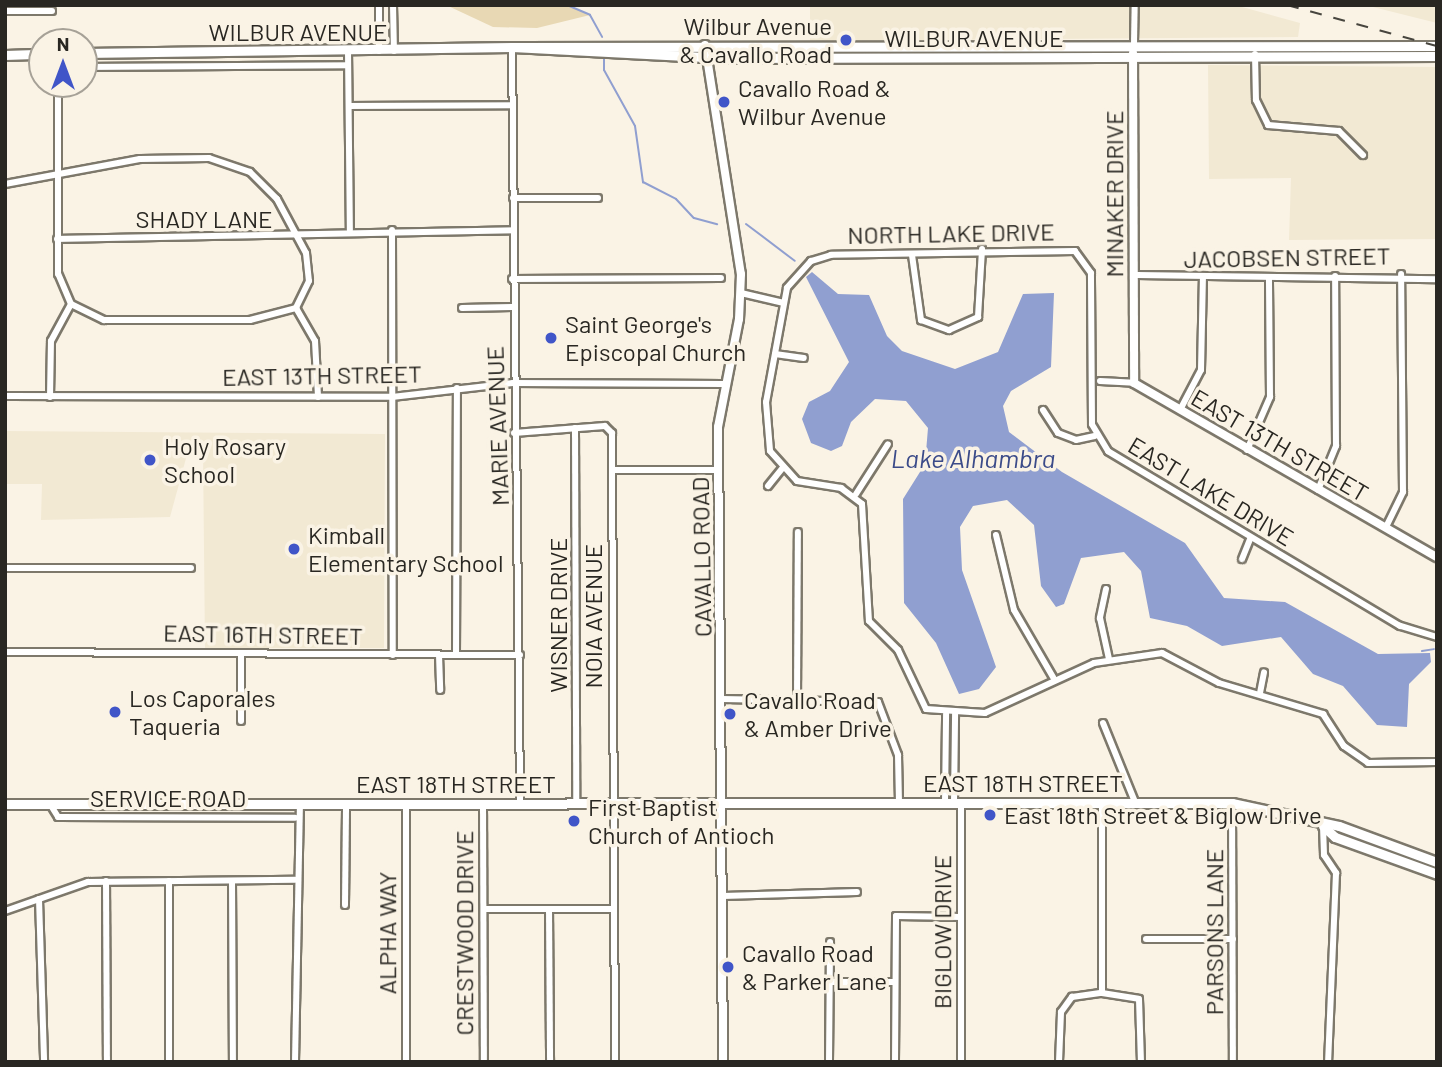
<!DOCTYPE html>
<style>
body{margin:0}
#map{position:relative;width:1442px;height:1067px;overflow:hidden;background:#faf3e5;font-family:Barlow,sans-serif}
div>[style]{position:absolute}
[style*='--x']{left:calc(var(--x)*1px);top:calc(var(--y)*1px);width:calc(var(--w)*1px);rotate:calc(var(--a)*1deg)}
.built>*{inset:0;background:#f2e9d3}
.green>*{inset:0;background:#e8d8b4}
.water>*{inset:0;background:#909fd0}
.stream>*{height:2px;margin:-1px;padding:0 1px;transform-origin:1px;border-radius:1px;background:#909fd0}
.roads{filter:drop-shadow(2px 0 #7d786b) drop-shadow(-2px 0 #7d786b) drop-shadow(0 2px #7d786b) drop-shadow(0 -2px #7d786b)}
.minor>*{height:6px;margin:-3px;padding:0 3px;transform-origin:3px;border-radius:3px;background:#fff}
.tertiary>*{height:8px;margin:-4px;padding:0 4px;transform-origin:4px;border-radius:4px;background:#fff}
.secondary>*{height:9px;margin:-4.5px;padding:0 4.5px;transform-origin:4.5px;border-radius:4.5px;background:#fff}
.rail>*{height:2px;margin-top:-1px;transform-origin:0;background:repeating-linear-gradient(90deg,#47453e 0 12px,transparent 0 24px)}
.dots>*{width:19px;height:19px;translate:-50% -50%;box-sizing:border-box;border:4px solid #faf3e5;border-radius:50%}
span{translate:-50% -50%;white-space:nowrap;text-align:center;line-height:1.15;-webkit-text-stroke:7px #faf3e5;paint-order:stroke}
.poi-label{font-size:24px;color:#292722}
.right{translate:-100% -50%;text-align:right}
.left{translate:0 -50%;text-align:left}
.street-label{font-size:24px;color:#292722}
.water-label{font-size:26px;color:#3b4b89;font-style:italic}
.frame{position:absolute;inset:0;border:7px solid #292722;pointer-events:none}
.north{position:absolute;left:28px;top:28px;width:70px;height:70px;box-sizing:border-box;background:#faf3e5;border:2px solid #a6a197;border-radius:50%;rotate:0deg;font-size:19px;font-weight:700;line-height:28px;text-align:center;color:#292722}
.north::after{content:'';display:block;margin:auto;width:24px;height:32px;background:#4055c8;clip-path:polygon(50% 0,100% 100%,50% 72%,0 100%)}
</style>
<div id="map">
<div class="built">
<div style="clip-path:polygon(810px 5px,1235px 5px,1300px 23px,1298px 37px,810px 41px)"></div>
<div style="clip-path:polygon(1365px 5px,1437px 5px,1437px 23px)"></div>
<div style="clip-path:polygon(1208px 65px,1437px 67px,1437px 239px,1289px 240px,1291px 178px,1209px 179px)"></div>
<div style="clip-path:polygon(5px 431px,385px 434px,384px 648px,205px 648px,203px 450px,188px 451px,170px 517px,41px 520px,42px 484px,5px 484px)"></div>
</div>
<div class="green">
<div style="clip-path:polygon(446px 5px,567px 5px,590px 15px,537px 28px,493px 27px)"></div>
</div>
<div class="water">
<div style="clip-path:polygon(812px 272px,838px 294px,869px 295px,887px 336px,902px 351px,955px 369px,998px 352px,1023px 294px,1054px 293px,1051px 367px,1011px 391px,1003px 406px,1009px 432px,1062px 472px,1185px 543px,1224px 598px,1285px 602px,1378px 654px,1430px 653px,1431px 662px,1409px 684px,1407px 727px,1377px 725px,1343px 686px,1313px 674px,1281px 637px,1222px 646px,1187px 626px,1150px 618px,1141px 571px,1124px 552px,1081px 558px,1064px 604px,1056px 607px,1041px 586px,1034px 525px,1007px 500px,973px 506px,960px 527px,962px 570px,996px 667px,979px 689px,959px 694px,936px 643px,904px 603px,903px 499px,925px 464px,928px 428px,906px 401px,875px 399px,851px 422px,842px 446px,831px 451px,811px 443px,802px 419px,809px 402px,830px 391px,849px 362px,806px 277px)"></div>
</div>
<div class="stream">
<div style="--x:567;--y:5;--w:25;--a:23"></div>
<div style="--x:590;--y:15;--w:25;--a:61"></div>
<div style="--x:604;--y:57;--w:13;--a:90"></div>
<div style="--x:604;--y:70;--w:64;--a:61"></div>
<div style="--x:635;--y:126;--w:57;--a:81.9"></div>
<div style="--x:643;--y:182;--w:37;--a:27"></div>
<div style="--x:676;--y:199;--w:26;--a:47"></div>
<div style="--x:694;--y:218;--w:24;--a:15"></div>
<div style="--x:746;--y:224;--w:61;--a:37.1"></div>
<div style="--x:1422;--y:651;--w:12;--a:-9"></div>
</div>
<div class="roads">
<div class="minor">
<div style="--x:393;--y:5;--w:46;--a:88.8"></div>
<div style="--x:5;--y:11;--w:47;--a:0"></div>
<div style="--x:1134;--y:44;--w:39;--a:-89"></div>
<div style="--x:512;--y:47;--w:756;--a:89.39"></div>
<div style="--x:348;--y:51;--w:179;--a:89.4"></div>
<div style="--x:379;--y:51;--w:46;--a:-90"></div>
<div style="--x:1255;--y:54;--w:46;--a:88.8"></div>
<div style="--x:1256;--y:100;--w:28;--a:64"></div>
<div style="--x:1268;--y:125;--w:71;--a:4.8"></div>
<div style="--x:1339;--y:131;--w:34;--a:45"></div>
<div style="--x:84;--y:67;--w:264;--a:-0.4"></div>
<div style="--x:349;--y:106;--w:164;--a:-0.3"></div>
<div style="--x:5;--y:184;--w:137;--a:-10.5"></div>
<div style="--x:140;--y:159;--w:69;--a:-0.8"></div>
<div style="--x:209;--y:158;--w:43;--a:18.9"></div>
<div style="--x:250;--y:172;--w:38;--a:45"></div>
<div style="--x:277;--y:199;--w:61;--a:61.8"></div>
<div style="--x:306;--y:253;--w:28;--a:84"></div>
<div style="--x:309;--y:281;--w:30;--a:116"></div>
<div style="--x:296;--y:308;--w:38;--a:60"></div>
<div style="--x:315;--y:341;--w:56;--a:86.9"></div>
<div style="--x:513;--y:198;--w:85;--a:0"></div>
<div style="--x:392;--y:230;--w:425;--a:89.9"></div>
<div style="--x:57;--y:239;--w:456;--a:-1.1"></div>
<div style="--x:912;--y:255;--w:66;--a:82.1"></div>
<div style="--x:921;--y:320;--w:30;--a:20"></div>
<div style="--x:949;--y:330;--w:32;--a:-24"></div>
<div style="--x:978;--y:317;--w:68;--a:-86.6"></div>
<div style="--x:1137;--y:275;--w:300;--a:0.8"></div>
<div style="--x:512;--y:279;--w:209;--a:-0.3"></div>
<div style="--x:741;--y:293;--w:44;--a:13.1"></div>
<div style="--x:71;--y:304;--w:37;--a:26"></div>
<div style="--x:104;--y:320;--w:146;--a:0"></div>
<div style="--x:250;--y:320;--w:48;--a:-14.6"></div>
<div style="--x:462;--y:308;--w:50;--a:-1.1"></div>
<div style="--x:775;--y:354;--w:29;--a:8"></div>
<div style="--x:1100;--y:381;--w:34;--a:3"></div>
<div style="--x:5;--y:396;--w:387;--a:0.1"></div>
<div style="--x:392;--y:397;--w:122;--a:-6.6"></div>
<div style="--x:513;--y:383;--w:211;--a:0.3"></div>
<div style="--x:50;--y:397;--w:56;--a:-89"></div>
<div style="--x:51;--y:341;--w:42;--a:-61.6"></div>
<div style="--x:71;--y:304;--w:33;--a:-113"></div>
<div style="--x:58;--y:274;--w:190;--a:-90"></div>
<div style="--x:1043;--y:410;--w:27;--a:57"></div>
<div style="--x:1058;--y:433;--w:19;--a:21"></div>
<div style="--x:1076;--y:440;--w:19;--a:-12"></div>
<div style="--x:1180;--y:410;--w:45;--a:-62.3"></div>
<div style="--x:1201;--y:370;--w:92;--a:-88.8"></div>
<div style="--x:575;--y:428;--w:376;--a:89.8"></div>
<div style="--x:514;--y:433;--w:91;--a:-4.4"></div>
<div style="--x:605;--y:426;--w:10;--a:45"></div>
<div style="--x:612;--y:433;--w:629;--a:89.73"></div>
<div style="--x:1247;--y:450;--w:58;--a:-66.5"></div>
<div style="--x:1270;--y:397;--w:119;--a:-90.5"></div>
<div style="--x:613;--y:470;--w:105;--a:0"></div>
<div style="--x:768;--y:486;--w:22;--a:-51"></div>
<div style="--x:1318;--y:490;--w:48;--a:-67.8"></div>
<div style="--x:1336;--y:446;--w:170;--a:-90.3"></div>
<div style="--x:856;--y:494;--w:59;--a:-57.4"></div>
<div style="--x:1386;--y:527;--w:39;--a:-64"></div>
<div style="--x:1403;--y:492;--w:218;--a:-90.5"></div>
<div style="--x:996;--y:535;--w:77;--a:76.5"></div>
<div style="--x:1014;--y:610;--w:78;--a:59.8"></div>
<div style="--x:1242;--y:559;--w:22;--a:-68"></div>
<div style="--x:5;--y:568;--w:186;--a:0"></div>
<div style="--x:1106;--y:589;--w:30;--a:102"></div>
<div style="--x:1100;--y:618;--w:42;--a:77.6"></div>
<div style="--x:1437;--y:637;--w:39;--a:-163"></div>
<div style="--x:1400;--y:626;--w:340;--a:-149.1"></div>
<div style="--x:1108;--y:451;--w:31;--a:-121"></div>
<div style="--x:1092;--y:424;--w:151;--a:-90.4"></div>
<div style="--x:1091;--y:273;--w:27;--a:-126"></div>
<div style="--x:1075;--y:251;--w:244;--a:179.1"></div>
<div style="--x:831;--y:255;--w:21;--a:163"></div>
<div style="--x:811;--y:261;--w:36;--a:132"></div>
<div style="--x:787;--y:288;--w:116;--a:100.4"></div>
<div style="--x:766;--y:402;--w:49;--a:85.3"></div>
<div style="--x:770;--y:451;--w:40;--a:48"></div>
<div style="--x:797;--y:481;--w:45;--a:9"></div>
<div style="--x:841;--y:488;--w:26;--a:37"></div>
<div style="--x:862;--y:504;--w:117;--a:86.6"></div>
<div style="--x:869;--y:621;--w:41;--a:45"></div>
<div style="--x:898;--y:650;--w:65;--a:64.6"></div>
<div style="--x:926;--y:709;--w:59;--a:3.9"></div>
<div style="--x:985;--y:713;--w:120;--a:-24.6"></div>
<div style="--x:1094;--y:663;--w:69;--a:-8.4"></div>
<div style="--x:1162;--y:653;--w:64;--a:27.8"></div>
<div style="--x:1219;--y:683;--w:109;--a:16.6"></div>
<div style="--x:1323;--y:714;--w:38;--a:57"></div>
<div style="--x:1344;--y:746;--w:29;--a:35"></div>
<div style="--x:1368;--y:763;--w:69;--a:-0.8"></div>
<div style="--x:5;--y:652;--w:515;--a:0.33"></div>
<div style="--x:241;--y:653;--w:68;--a:90"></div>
<div style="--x:439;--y:655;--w:35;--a:88"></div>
<div style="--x:456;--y:655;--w:267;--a:-89.8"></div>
<div style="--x:1260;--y:693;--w:21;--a:-79"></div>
<div style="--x:722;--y:699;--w:156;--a:1.1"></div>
<div style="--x:878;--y:702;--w:57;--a:69.3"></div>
<div style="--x:898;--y:755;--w:48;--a:88.8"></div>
<div style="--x:797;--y:700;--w:168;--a:-89.7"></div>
<div style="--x:1103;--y:723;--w:85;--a:67.9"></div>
<div style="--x:945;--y:802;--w:88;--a:-89.3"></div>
<div style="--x:954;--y:802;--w:88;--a:-89.3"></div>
<div style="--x:961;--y:802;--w:260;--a:90"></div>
<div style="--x:1102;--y:802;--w:191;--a:90"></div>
<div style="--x:1102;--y:993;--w:37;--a:9"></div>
<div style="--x:1139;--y:999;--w:63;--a:88.2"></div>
<div style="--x:1232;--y:803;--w:259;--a:89.8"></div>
<div style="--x:50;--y:804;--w:15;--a:58"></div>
<div style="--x:58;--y:817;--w:237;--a:0.2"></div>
<div style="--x:406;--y:804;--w:258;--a:90"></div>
<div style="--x:483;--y:804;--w:258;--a:89.8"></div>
<div style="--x:1323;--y:826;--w:29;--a:88"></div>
<div style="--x:1324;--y:855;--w:22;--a:56"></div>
<div style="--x:1336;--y:873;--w:189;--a:92.4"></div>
<div style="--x:106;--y:881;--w:181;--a:89.7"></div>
<div style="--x:169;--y:881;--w:181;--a:90"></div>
<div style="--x:232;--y:881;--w:181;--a:89.7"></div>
<div style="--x:723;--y:896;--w:134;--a:-1.7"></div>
<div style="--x:39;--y:899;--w:163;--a:88.2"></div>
<div style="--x:345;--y:905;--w:102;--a:-89.4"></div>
<div style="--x:484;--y:909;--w:130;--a:0"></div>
<div style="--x:549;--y:909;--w:153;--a:89.6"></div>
<div style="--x:5;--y:911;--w:88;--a:-19.3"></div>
<div style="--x:88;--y:882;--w:207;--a:-0.6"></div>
<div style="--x:1146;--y:939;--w:87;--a:0"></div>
<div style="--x:830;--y:982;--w:64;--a:0"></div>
<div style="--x:295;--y:1062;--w:259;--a:-88.9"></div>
<div style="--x:829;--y:1062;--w:120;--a:-89.5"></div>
<div style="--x:895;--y:1062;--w:146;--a:-89.6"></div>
<div style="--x:896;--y:916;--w:65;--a:0.9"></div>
<div style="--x:1059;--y:1062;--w:50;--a:-87.7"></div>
<div style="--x:1061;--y:1012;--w:19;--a:-54"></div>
<div style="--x:1072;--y:997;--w:30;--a:-8"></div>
</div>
<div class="tertiary">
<div style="--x:705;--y:45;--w:232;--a:81.1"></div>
<div style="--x:741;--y:274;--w:45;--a:92.5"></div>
<div style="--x:739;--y:319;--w:110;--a:101"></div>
<div style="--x:718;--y:427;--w:635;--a:89.55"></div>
<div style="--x:1133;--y:53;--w:330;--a:89.8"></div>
<div style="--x:1134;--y:383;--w:349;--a:29.9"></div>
</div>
<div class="secondary">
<div style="--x:514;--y:47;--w:923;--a:-0.06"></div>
<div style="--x:84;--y:53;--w:428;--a:-0.8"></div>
<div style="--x:512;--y:47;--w:207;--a:3"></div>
<div style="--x:719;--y:58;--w:718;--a:-0.16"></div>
<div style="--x:5;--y:55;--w:37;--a:-2"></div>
<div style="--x:5;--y:804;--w:1227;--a:-0.05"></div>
<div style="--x:1232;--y:803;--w:109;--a:12.1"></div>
<div style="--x:1339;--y:826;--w:104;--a:20.2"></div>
<div style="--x:1323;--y:826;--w:16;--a:43"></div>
<div style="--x:1335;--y:837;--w:109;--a:19.9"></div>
</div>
</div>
<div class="rail">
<div style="--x:1287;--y:5;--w:156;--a:15.3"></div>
</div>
<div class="dots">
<div style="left:846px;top:40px;background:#4055c8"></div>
<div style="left:724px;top:102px;background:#4055c8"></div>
<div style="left:551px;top:338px;background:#4055c8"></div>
<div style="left:150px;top:460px;background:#4055c8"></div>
<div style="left:294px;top:549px;background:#4055c8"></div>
<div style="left:115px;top:712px;background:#4055c8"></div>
<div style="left:730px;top:714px;background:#4055c8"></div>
<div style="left:990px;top:815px;background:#4055c8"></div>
<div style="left:574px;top:821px;background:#4055c8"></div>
<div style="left:728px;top:967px;background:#4055c8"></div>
</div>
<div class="poi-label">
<span class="right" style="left:832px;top:40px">Wilbur Avenue<br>&amp; Cavallo Road</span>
<span class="left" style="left:738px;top:102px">Cavallo Road &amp;<br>Wilbur Avenue</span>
<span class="left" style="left:565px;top:338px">Saint George's<br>Episcopal Church</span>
<span class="left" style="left:164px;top:460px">Holy Rosary<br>School</span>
<span class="left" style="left:308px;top:549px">Kimball<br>Elementary School</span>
<span class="left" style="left:129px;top:712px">Los Caporales<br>Taqueria</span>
<span class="left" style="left:744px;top:714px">Cavallo Road<br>&amp; Amber Drive</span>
<span class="left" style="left:588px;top:821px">First Baptist<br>Church of Antioch</span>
<span class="left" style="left:1004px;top:815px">East 18th Street &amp; Biglow Drive</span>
<span class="left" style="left:742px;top:967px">Cavallo Road<br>&amp; Parker Lane</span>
</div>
<div class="street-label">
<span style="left:298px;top:32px">WILBUR AVENUE</span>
<span style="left:974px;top:38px">WILBUR AVENUE</span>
<span style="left:1114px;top:194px;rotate:-90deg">MINAKER DRIVE</span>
<span style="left:204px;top:219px">SHADY LANE</span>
<span style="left:951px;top:233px;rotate:-1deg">NORTH LAKE DRIVE</span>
<span style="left:1287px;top:257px;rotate:-1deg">JACOBSEN STREET</span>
<span style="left:322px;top:375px;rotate:-1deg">EAST 13TH STREET</span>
<span style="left:497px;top:426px;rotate:-92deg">MARIE AVENUE</span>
<span style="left:1280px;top:445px;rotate:30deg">EAST 13TH STREET</span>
<span style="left:1211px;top:491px;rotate:31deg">EAST LAKE DRIVE</span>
<span style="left:701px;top:557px;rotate:-91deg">CAVALLO ROAD</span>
<span style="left:558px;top:615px;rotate:-90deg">WISNER DRIVE</span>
<span style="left:593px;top:616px;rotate:-90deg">NOIA AVENUE</span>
<span style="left:263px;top:634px;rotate:1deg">EAST 16TH STREET</span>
<span style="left:1023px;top:783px">EAST 18TH STREET</span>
<span style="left:456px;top:784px">EAST 18TH STREET</span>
<span style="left:168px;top:798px">SERVICE ROAD</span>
<span style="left:942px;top:932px;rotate:-90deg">BIGLOW DRIVE</span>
<span style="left:1214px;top:932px;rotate:-90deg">PARSONS LANE</span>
<span style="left:387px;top:933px;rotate:-90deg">ALPHA WAY</span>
<span style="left:464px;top:933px;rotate:-90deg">CRESTWOOD DRIVE</span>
</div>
<div class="water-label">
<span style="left:973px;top:458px">Lake Alhambra</span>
</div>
<div class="frame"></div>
<div class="north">N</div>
</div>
